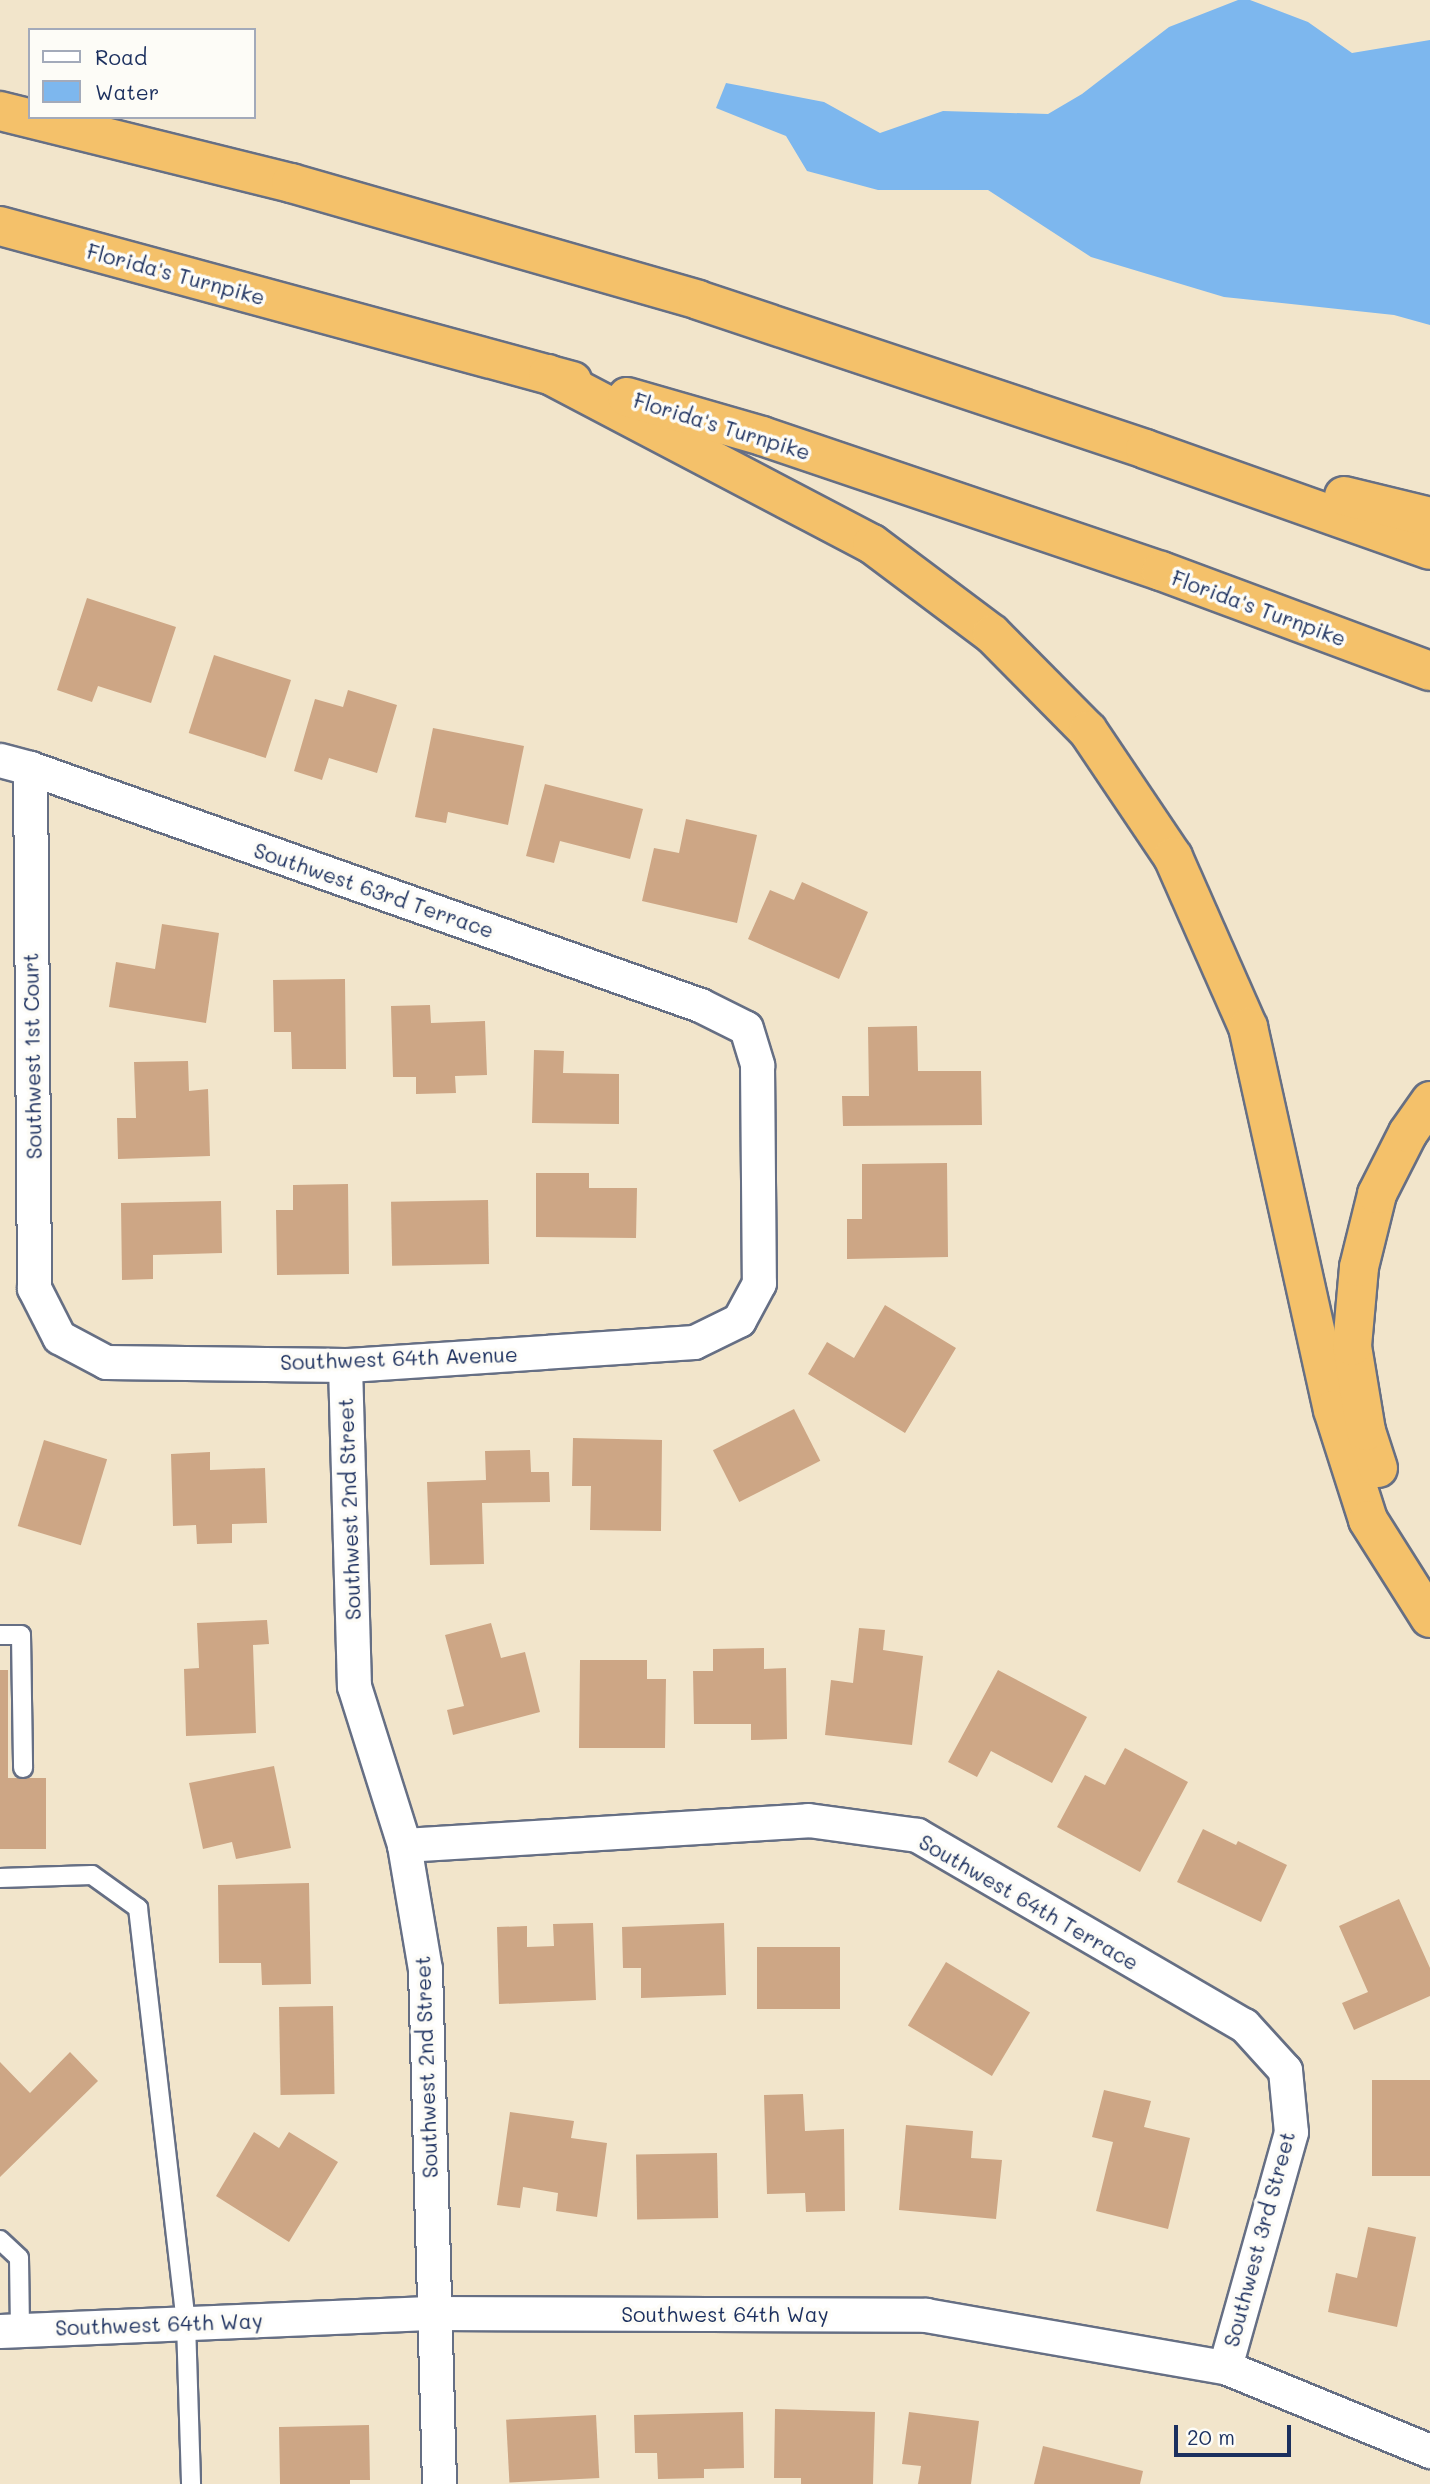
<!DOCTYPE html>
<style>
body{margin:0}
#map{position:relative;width:1430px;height:2484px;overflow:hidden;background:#f2e5cb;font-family:Mali,sans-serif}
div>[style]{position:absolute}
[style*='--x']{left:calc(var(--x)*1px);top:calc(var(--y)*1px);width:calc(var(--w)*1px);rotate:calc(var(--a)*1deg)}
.water>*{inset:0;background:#7db7ee}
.building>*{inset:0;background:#cda685;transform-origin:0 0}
.roads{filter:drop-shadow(2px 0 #666f84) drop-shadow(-2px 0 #666f84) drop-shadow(0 2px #666f84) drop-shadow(0 -2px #666f84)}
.lane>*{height:18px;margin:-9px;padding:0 9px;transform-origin:9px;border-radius:9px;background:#fff}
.street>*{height:33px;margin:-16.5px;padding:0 16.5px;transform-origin:16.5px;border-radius:16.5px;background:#fff}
.highway>*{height:38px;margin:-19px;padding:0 19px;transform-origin:19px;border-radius:19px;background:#f4c16a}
span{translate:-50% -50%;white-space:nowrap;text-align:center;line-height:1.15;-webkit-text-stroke:7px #fdfcf7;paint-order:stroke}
.street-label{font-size:21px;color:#1b2f5e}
.legend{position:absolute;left:28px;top:28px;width:228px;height:91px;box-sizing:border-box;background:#fdfcf7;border:2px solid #a3aaba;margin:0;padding:9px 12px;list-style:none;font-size:21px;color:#1b2f5e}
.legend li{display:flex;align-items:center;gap:14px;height:35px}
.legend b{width:35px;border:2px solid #a3aaba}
.scale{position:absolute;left:1174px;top:2425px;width:117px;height:32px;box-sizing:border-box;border:4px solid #1b2f5e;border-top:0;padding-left:9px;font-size:21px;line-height:24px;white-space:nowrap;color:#1b2f5e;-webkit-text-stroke:5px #fdfcf7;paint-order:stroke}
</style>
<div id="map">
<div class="water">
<div style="clip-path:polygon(1238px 0,1250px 0,1308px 22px,1352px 53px,1430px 40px,1430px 325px,1394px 315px,1224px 297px,1091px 257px,988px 190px,878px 190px,807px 171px,786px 136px,716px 108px,726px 83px,824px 102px,880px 133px,943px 111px,1048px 114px,1082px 94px,1169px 27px)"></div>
</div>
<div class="building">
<div style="clip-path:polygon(87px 598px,176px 627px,151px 703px,98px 686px,92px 702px,57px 690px)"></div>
<div style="left:214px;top:655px;width:81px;height:82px;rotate:18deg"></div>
<div style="clip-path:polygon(348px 690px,397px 705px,377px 773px,329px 758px,322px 780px,294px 771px,315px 699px,343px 707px)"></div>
<div style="clip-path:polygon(433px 728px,524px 746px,508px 825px,448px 812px,446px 823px,415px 817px)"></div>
<div style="clip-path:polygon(545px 784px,643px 809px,630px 859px,560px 841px,554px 863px,526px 856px)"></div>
<div style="clip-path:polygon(686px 819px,757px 835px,737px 923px,642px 901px,654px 848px,679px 853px)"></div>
<div style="clip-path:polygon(802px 882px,868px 912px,839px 979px,748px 939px,770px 890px,794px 900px)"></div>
<div style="clip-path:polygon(162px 924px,219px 933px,206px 1023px,109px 1007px,116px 962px,155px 969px)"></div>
<div style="clip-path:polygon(345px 979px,346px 1069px,292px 1069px,291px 1032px,274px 1032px,273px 980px)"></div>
<div style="clip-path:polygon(430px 1005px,431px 1023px,485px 1021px,487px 1075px,455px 1076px,456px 1093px,416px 1094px,416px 1077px,393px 1077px,391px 1006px)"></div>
<div style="clip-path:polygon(917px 1026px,918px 1071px,981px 1071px,982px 1125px,843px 1126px,842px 1096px,869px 1096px,868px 1027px)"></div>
<div style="clip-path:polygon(534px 1050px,564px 1051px,563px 1073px,619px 1074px,619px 1124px,532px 1123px)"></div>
<div style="clip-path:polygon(188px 1061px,189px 1091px,208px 1089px,210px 1156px,118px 1159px,117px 1118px,136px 1118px,134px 1062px)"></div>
<div style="clip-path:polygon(947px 1163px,948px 1257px,847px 1259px,847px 1219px,862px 1219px,862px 1164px)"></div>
<div style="clip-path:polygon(536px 1173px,589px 1173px,589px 1188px,637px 1188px,636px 1238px,536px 1237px)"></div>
<div style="clip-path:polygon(348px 1184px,349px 1274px,277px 1275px,276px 1210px,293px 1210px,293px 1185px)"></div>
<div style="left:488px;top:1200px;width:64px;height:97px;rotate:89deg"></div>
<div style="clip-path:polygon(221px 1201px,222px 1253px,153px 1255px,153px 1279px,122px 1280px,121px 1203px)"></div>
<div style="clip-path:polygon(885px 1305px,956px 1348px,905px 1433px,808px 1374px,827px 1342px,854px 1358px)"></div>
<div style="left:794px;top:1409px;width:58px;height:91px;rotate:63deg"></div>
<div style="clip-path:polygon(573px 1438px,662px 1440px,661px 1531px,590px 1530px,591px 1486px,572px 1486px)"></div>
<div style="left:44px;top:1440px;width:66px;height:90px;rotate:17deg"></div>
<div style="clip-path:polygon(530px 1450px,531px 1472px,549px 1472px,550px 1502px,482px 1503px,484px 1564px,430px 1565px,427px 1482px,486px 1480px,485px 1451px)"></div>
<div style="clip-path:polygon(210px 1452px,210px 1470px,265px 1468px,267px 1523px,232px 1524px,232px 1543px,197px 1544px,196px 1525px,173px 1526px,171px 1454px)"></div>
<div style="clip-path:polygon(267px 1620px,269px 1644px,253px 1645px,256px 1733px,186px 1736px,184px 1669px,199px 1668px,197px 1623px)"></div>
<div style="clip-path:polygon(491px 1623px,501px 1658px,525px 1652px,540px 1712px,453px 1735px,447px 1710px,464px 1706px,445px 1635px)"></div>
<div style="clip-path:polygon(859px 1628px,885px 1630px,883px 1650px,923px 1656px,912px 1745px,825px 1735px,831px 1680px,853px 1683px)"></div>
<div style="clip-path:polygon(764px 1648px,764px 1669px,786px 1668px,787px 1739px,751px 1740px,751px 1724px,694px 1724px,693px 1671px,713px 1671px,713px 1649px)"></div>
<div style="clip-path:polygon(580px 1660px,647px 1660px,647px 1679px,666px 1679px,665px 1748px,579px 1748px)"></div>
<div style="clip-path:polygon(0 1670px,8px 1670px,8px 1778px,46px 1778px,46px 1849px,0 1849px)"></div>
<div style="clip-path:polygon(998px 1670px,1087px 1717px,1052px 1783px,991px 1751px,977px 1777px,948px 1762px)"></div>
<div style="clip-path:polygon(1125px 1748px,1188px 1782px,1140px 1872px,1057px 1827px,1085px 1775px,1105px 1785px)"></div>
<div style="clip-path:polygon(274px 1766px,291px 1848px,236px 1859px,232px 1842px,203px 1849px,189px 1783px)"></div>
<div style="clip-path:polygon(1203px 1829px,1236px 1845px,1238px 1841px,1287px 1865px,1261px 1922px,1177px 1882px)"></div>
<div style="clip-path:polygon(309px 1883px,311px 1984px,262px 1985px,261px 1963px,219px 1963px,218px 1885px)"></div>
<div style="clip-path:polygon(1399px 1899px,1430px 1968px,1430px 1996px,1354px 2030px,1342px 2003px,1368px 1992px,1339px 1926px)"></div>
<div style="clip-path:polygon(593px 1923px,596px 2000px,499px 2004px,497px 1927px,527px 1926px,527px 1947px,554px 1946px,553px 1924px)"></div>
<div style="clip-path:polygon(724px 1923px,726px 1995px,641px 1998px,641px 1968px,623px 1968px,622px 1927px)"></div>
<div style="left:840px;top:1947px;width:62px;height:83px;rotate:90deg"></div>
<div style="left:946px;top:1962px;width:98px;height:74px;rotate:31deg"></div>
<div style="left:333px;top:2006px;width:88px;height:54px;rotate:89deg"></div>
<div style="clip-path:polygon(70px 2052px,98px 2081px,0 2177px,0 2062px,30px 2093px)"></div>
<div style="left:1430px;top:2080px;width:96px;height:58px;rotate:90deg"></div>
<div style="clip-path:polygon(1104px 2090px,1151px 2101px,1144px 2127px,1190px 2138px,1168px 2229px,1096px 2211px,1113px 2142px,1092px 2137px)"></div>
<div style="clip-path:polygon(803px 2094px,805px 2131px,844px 2129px,845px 2211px,806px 2212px,805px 2193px,767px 2194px,764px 2095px)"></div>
<div style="clip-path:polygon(510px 2112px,574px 2121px,571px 2138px,607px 2143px,597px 2217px,556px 2211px,558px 2193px,523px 2187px,520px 2208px,497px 2205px)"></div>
<div style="clip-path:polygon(906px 2125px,973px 2131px,971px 2158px,1002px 2160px,996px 2219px,899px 2210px)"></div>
<div style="clip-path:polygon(254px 2132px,279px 2148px,289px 2132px,338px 2162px,289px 2242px,216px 2196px)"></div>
<div style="left:717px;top:2153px;width:65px;height:81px;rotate:89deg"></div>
<div style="clip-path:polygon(1368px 2227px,1416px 2237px,1397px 2327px,1328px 2312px,1336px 2273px,1357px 2278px)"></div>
<div style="clip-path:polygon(775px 2409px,875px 2412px,873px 2484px,801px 2484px,801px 2478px,774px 2478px)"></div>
<div style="clip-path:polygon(743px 2412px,744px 2468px,704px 2469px,704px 2478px,658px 2479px,657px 2453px,635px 2453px,634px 2415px)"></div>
<div style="clip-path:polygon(909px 2412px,979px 2421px,971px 2484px,918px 2484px,921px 2466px,902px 2464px)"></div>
<div style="left:596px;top:2415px;width:63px;height:90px;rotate:87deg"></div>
<div style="clip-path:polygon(369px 2425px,370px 2480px,350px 2480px,350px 2484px,280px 2484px,279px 2427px)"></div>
<div style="clip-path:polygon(1043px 2446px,1143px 2471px,1140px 2484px,1034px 2484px)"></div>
</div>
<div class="roads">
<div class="lane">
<div style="--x:0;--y:1635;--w:21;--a:0"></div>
<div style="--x:21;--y:1635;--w:133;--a:89.1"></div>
<div style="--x:0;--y:1878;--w:92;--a:-1.9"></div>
<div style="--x:92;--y:1875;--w:57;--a:35.7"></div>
<div style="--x:138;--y:1908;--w:418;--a:83.4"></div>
<div style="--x:186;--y:2323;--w:161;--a:88.2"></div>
<div style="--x:0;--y:2240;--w:26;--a:43"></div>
<div style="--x:19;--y:2258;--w:72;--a:89.2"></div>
</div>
<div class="street">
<div style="--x:0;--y:760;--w:31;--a:15"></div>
<div style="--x:30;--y:768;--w:711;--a:19.48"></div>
<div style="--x:700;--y:1005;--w:51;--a:26.6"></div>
<div style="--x:746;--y:1028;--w:39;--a:73"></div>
<div style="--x:757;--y:1065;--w:218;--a:89.5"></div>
<div style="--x:759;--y:1283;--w:42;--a:118.4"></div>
<div style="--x:739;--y:1320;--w:50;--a:153.9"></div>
<div style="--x:694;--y:1342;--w:350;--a:176.2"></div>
<div style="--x:345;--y:1365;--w:239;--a:-179.3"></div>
<div style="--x:106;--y:1362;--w:53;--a:-152"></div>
<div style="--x:59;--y:1337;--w:55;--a:-117"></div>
<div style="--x:34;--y:1288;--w:520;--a:-90.44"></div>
<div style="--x:345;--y:1365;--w:321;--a:88.4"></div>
<div style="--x:354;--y:1686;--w:167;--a:72.5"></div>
<div style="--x:404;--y:1845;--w:126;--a:80.4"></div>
<div style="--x:425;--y:1969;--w:515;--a:88.44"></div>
<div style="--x:404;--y:1845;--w:405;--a:-3.5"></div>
<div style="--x:808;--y:1820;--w:110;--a:7.8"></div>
<div style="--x:917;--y:1835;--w:378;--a:30.2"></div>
<div style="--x:1244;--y:2025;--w:61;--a:47.7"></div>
<div style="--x:1285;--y:2070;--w:62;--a:84.5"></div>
<div style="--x:1291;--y:2132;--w:244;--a:105.7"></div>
<div style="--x:0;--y:2331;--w:435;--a:-2.4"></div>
<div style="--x:435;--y:2313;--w:491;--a:0.2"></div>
<div style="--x:926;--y:2315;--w:303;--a:9.9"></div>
<div style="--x:1225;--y:2367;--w:222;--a:22.3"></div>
</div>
<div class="highway">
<div style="--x:0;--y:111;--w:300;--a:13.9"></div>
<div style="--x:291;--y:183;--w:423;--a:16"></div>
<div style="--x:698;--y:300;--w:471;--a:18.4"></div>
<div style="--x:1145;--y:449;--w:302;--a:19.5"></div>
<div style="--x:0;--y:226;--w:593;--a:15.16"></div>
<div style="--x:548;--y:374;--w:366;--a:27.7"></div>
<div style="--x:872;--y:544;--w:150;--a:36.9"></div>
<div style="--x:992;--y:634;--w:136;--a:45.3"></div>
<div style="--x:1088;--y:731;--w:152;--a:56"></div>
<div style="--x:1173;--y:857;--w:186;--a:66.2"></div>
<div style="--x:1248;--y:1027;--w:392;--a:77.5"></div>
<div style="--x:1333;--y:1410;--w:115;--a:72.3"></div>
<div style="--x:1368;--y:1520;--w:116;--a:57.7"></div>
<div style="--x:627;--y:397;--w:141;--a:16.1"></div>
<div style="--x:762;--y:436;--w:421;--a:18.7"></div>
<div style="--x:1161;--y:571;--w:287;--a:20.4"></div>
<div style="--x:1344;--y:496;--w:89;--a:13.7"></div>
<div style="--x:1378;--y:1468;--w:39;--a:-108"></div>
<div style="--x:1366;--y:1431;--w:86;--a:-99.4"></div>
<div style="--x:1352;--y:1346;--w:79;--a:-84.9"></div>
<div style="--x:1359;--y:1267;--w:75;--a:-76.1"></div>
<div style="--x:1377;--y:1194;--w:68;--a:-63.1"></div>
<div style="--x:1408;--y:1133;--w:39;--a:-55"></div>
</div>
</div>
<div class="street-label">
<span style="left:176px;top:274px;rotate:15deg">Florida's Turnpike</span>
<span style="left:722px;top:426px;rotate:17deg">Florida's Turnpike</span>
<span style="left:1259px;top:608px;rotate:20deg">Florida's Turnpike</span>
<span style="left:374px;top:890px;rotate:19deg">Southwest 63rd Terrace</span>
<span style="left:32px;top:1056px;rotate:-91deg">Southwest 1st Court</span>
<span style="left:399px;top:1358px;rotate:-2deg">Southwest 64th Avenue</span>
<span style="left:349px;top:1509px;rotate:-92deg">Southwest 2nd Street</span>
<span style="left:1029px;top:1902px;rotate:30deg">Southwest 64th Terrace</span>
<span style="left:426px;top:2067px;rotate:-92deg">Southwest 2nd Street</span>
<span style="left:1259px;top:2239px;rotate:-75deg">Southwest 3rd Street</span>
<span style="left:725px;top:2314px">Southwest 64th Way</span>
<span style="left:159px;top:2324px;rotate:-2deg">Southwest 64th Way</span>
</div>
<ul class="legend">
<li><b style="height:9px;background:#fff"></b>Road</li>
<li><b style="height:19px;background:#7db7ee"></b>Water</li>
</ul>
<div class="scale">20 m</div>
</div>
